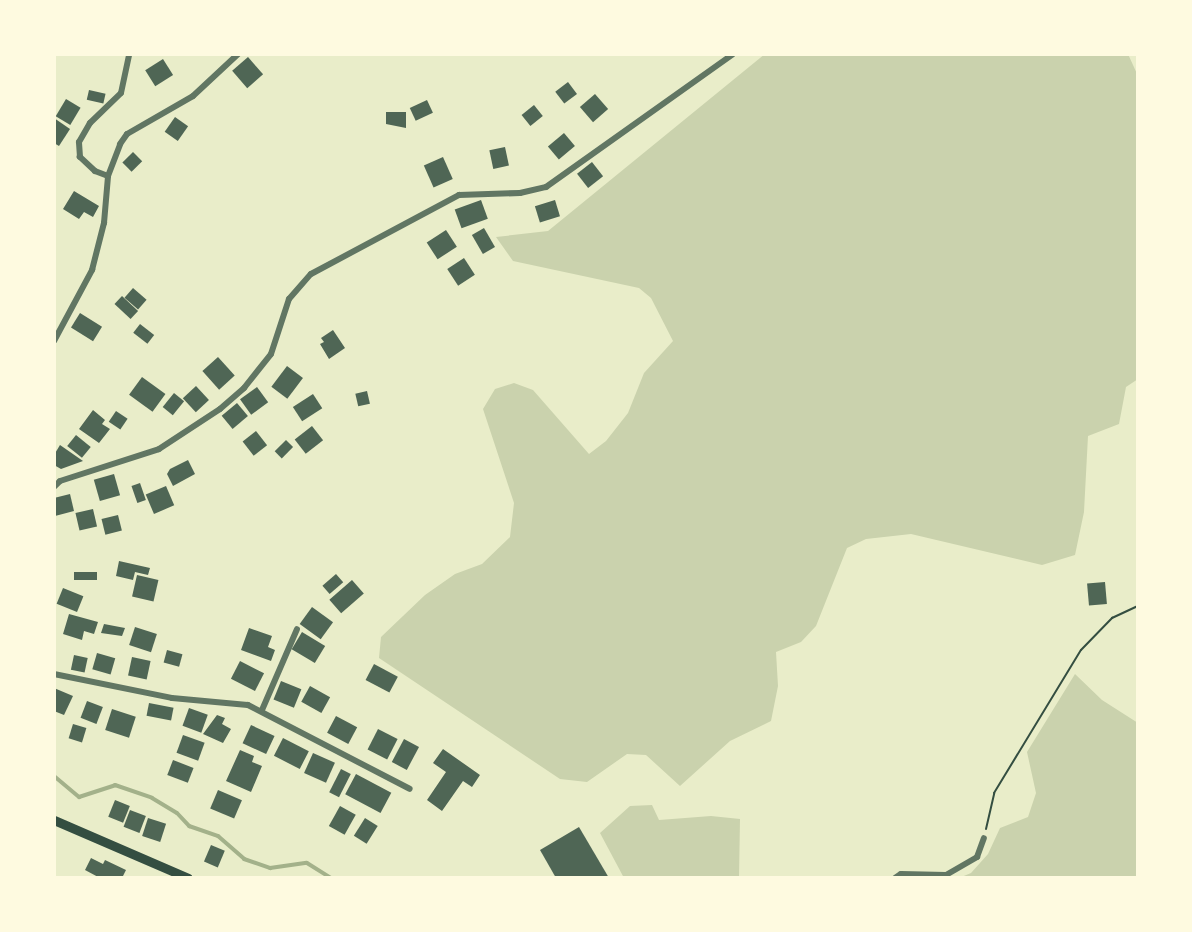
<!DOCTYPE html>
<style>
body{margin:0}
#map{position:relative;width:1192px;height:932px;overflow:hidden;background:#e9edc9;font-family:"Fira Sans Condensed",sans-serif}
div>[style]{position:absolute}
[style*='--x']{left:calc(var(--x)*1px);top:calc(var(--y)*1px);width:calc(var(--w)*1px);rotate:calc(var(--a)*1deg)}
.green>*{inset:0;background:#cad2ad}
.stream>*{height:4px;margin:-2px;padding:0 2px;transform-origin:2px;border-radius:2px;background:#a3b18a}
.building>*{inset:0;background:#4f6655;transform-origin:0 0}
.path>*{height:2px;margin:-1px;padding:0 1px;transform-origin:1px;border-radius:1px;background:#344e41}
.minor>*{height:6px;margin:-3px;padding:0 3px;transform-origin:3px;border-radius:3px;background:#617663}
.primary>*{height:9px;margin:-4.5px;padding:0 4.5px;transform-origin:4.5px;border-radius:4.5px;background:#344e41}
span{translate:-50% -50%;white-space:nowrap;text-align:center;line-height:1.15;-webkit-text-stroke:8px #fefae0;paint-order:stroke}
.frame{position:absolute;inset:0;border:56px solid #fefae0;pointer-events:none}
</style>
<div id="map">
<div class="green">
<div style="clip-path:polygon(765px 54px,1128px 54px,1138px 76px,1138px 379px,1126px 387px,1119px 424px,1088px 436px,1084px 512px,1075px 555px,1042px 565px,911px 534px,866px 539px,847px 548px,816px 626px,801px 642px,776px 652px,778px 686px,771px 721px,730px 741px,680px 786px,646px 755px,627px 754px,587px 782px,560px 779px,379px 658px,381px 637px,425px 595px,455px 574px,482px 564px,510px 537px,514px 503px,483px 409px,495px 389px,514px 383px,533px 390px,589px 454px,606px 441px,628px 413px,644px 373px,673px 341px,651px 298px,639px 288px,513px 261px,496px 237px,548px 231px)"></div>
<div style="clip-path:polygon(1075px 674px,1102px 700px,1138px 723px,1138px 878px,959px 878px,971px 873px,988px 854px,1000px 828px,1028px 817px,1036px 793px,1027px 752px)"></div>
<div style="clip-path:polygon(652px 805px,659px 820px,711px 816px,740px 819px,739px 878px,624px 878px,600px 833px,630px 806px)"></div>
</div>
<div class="stream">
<div style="--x:54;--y:776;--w:33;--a:40"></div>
<div style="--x:79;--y:797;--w:38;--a:-18"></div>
<div style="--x:115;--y:785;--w:39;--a:19"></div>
<div style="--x:152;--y:798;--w:29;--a:31"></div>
<div style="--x:177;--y:813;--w:18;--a:47"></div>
<div style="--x:189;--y:826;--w:31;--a:19"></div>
<div style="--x:218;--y:836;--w:35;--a:41"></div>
<div style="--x:244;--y:859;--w:28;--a:19"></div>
<div style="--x:270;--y:868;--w:37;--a:-8"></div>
<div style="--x:307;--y:863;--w:28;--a:32"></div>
</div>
<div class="building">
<div style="left:248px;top:57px;width:23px;height:21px;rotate:49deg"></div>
<div style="left:163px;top:59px;width:19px;height:21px;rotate:58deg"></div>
<div style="left:568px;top:82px;width:15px;height:16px;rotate:53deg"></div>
<div style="left:89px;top:90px;width:17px;height:10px;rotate:13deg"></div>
<div style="left:595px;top:94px;width:20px;height:20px;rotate:49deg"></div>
<div style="left:66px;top:99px;width:17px;height:20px;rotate:31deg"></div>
<div style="left:427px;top:100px;width:14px;height:19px;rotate:65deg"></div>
<div style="left:534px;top:105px;width:14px;height:16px;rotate:51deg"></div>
<div style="clip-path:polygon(386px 112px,406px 112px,406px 128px,386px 124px)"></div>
<div style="left:175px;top:117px;width:16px;height:18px;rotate:35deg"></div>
<div style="clip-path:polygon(54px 118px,70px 129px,59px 146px,54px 143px)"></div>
<div style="left:564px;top:133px;width:17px;height:21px;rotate:50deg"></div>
<div style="left:505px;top:147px;width:19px;height:16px;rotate:78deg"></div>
<div style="left:133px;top:152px;width:13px;height:15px;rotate:45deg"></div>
<div style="left:443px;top:157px;width:24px;height:21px;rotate:66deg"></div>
<div style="left:592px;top:162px;width:18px;height:19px;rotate:52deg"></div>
<div style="clip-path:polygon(74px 191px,99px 206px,93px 217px,84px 212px,79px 219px,63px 209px)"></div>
<div style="left:481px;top:200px;width:20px;height:28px;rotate:70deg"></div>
<div style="left:555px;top:200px;width:17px;height:21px;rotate:73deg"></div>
<div style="left:484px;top:228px;width:22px;height:14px;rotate:60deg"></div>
<div style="left:446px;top:230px;width:20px;height:23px;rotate:57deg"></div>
<div style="left:464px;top:258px;width:20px;height:20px;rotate:57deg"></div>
<div style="left:133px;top:288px;width:18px;height:13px;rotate:41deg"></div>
<div style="left:122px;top:296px;width:22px;height:11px;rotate:43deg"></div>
<div style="left:80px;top:313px;width:26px;height:17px;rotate:32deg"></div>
<div style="left:140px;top:324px;width:18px;height:11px;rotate:38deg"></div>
<div style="clip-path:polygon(333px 330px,345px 348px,329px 359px,320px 344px,324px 342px,321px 338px)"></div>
<div style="left:218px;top:357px;width:25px;height:21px;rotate:48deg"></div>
<div style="left:287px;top:366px;width:20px;height:26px;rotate:37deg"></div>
<div style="left:142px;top:377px;width:29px;height:22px;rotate:36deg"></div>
<div style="left:196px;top:386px;width:19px;height:18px;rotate:47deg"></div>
<div style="left:257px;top:387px;width:19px;height:21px;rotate:54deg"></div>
<div style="left:367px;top:391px;width:13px;height:12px;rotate:77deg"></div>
<div style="left:174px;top:393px;width:13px;height:18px;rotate:39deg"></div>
<div style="left:313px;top:394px;width:17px;height:24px;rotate:57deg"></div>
<div style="left:237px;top:403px;width:17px;height:20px;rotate:50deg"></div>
<div style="clip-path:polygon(93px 410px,105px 420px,102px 424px,110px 429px,99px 443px,79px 429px)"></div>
<div style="left:116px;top:411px;width:14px;height:13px;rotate:34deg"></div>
<div style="left:312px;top:426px;width:18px;height:22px;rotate:52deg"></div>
<div style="left:256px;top:431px;width:18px;height:17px;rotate:52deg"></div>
<div style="left:76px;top:435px;width:19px;height:14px;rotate:39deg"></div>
<div style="left:286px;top:440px;width:10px;height:16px;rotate:45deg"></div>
<div style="clip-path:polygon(60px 445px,83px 461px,61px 469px,54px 465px,54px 455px)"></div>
<div style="clip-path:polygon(188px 460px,195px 474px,173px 486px,167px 474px,170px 469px)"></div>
<div style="left:114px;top:474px;width:22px;height:21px;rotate:74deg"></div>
<div style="left:140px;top:483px;width:18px;height:9px;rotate:71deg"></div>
<div style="left:166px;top:486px;width:21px;height:22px;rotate:67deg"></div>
<div style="clip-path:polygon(70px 494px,74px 511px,55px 516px,54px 498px)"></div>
<div style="left:93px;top:509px;width:18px;height:18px;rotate:77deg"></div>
<div style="left:118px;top:515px;width:16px;height:17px;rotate:76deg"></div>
<div style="clip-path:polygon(119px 561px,150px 568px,148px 575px,135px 572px,133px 580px,116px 576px)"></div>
<div style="left:97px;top:572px;width:8px;height:23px;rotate:90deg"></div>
<div style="left:336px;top:574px;width:11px;height:18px;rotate:49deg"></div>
<div style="left:137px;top:575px;width:22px;height:22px;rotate:13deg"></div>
<div style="left:352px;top:580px;width:18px;height:30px;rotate:49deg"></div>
<div style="left:1105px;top:582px;width:22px;height:18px;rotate:85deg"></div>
<div style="left:63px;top:588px;width:22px;height:17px;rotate:22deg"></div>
<div style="left:312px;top:607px;width:26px;height:21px;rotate:36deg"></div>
<div style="clip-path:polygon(69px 614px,98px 622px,94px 634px,84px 631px,82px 640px,63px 634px)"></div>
<div style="clip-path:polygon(104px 624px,125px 628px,122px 636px,101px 633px)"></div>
<div style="left:135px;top:627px;width:23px;height:19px;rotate:18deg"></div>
<div style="clip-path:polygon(249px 628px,272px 636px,268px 647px,275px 650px,271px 661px,241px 650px)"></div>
<div style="left:302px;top:632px;width:27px;height:20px;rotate:31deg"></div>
<div style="left:167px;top:650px;width:16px;height:13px;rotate:15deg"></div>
<div style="left:97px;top:653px;width:19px;height:17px;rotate:16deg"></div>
<div style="left:74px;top:655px;width:14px;height:15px;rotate:12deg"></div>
<div style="left:132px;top:657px;width:19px;height:19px;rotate:12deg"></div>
<div style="left:240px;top:661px;width:27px;height:20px;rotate:27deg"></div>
<div style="left:374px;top:664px;width:27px;height:18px;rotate:28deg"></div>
<div style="left:281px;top:681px;width:22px;height:20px;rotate:22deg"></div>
<div style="left:310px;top:686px;width:23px;height:18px;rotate:29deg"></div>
<div style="clip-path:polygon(54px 688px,73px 696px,64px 715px,54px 711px)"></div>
<div style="left:87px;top:701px;width:17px;height:18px;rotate:21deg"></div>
<div style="left:149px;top:703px;width:25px;height:13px;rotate:11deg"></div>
<div style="left:189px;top:708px;width:20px;height:19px;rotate:20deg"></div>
<div style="left:112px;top:709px;width:25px;height:22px;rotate:18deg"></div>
<div style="clip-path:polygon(217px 715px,225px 718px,222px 724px,231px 729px,223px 743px,203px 734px)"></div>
<div style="left:336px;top:716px;width:24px;height:19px;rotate:28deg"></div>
<div style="left:73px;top:724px;width:14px;height:15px;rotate:17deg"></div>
<div style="left:251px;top:725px;width:26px;height:20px;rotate:25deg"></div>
<div style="left:378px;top:729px;width:22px;height:23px;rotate:27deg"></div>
<div style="left:183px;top:735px;width:23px;height:19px;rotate:20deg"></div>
<div style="left:283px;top:738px;width:29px;height:20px;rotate:27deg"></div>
<div style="left:404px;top:739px;width:17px;height:26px;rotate:28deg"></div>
<div style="clip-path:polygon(443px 749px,480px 775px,472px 787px,463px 781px,442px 811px,427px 800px,446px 772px,433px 763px)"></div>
<div style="clip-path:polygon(240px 750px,254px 756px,252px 762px,262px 766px,251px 792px,226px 781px)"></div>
<div style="left:313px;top:753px;width:24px;height:22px;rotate:24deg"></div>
<div style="left:173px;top:760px;width:22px;height:16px;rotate:21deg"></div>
<div style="left:341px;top:769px;width:11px;height:26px;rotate:27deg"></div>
<div style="left:356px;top:774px;width:40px;height:23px;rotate:28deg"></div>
<div style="left:218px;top:790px;width:26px;height:20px;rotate:23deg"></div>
<div style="left:115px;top:800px;width:16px;height:18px;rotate:22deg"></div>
<div style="left:340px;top:806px;width:18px;height:23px;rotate:29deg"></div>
<div style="left:130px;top:810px;width:17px;height:18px;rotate:21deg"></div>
<div style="left:148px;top:818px;width:19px;height:19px;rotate:18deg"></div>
<div style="left:365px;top:818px;width:15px;height:21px;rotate:32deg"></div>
<div style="clip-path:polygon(579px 827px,609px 878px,556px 878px,540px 850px)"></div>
<div style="left:211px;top:845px;width:15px;height:18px;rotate:23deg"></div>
<div style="clip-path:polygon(91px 858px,103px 864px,105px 860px,126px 870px,122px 878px,100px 878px,85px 870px)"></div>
</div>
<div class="path">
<div style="--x:986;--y:829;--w:37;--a:-77"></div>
<div style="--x:994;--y:793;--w:167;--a:-58.7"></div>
<div style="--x:1081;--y:650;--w:45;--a:-45.9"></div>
<div style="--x:1112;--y:618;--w:29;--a:-25"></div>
</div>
<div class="minor">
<div style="--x:108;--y:176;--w:14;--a:-159"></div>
<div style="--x:95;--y:171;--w:21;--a:-137"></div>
<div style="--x:80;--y:157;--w:15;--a:-94"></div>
<div style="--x:79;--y:142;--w:22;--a:-60"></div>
<div style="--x:90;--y:123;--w:43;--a:-44.1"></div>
<div style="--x:121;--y:93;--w:40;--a:-78"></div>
<div style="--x:54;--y:341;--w:81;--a:-61.8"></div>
<div style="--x:92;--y:270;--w:49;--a:-75.7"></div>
<div style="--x:104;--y:223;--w:47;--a:-85.1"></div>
<div style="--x:108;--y:176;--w:34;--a:-69"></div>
<div style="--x:120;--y:144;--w:12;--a:-55"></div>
<div style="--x:127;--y:134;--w:76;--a:-29.9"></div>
<div style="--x:193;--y:96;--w:62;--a:-43"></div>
<div style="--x:54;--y:487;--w:8;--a:-45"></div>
<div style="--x:60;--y:481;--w:104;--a:-17.9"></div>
<div style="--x:159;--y:449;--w:73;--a:-33.3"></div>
<div style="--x:220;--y:409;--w:32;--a:-41"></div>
<div style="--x:244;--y:388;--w:43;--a:-51.5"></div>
<div style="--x:271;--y:354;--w:58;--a:-71.9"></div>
<div style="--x:289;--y:299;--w:33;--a:-49"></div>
<div style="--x:311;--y:274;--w:168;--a:-28.1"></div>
<div style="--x:459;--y:195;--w:61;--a:-1.9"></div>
<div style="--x:520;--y:193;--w:27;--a:-13"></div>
<div style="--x:546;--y:187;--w:229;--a:-35.4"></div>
<div style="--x:54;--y:674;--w:120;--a:11.5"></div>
<div style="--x:172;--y:698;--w:76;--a:5.3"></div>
<div style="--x:248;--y:705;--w:182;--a:27.4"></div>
<div style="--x:262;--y:710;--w:88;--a:-66.6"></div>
<div style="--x:895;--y:878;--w:7;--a:-34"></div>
<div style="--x:901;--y:874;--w:45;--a:1.3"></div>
<div style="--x:946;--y:875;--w:36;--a:-30"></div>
<div style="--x:977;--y:857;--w:20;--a:-70"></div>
</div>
<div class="primary">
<div style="--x:54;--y:820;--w:146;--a:23.4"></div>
</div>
<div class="frame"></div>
</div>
